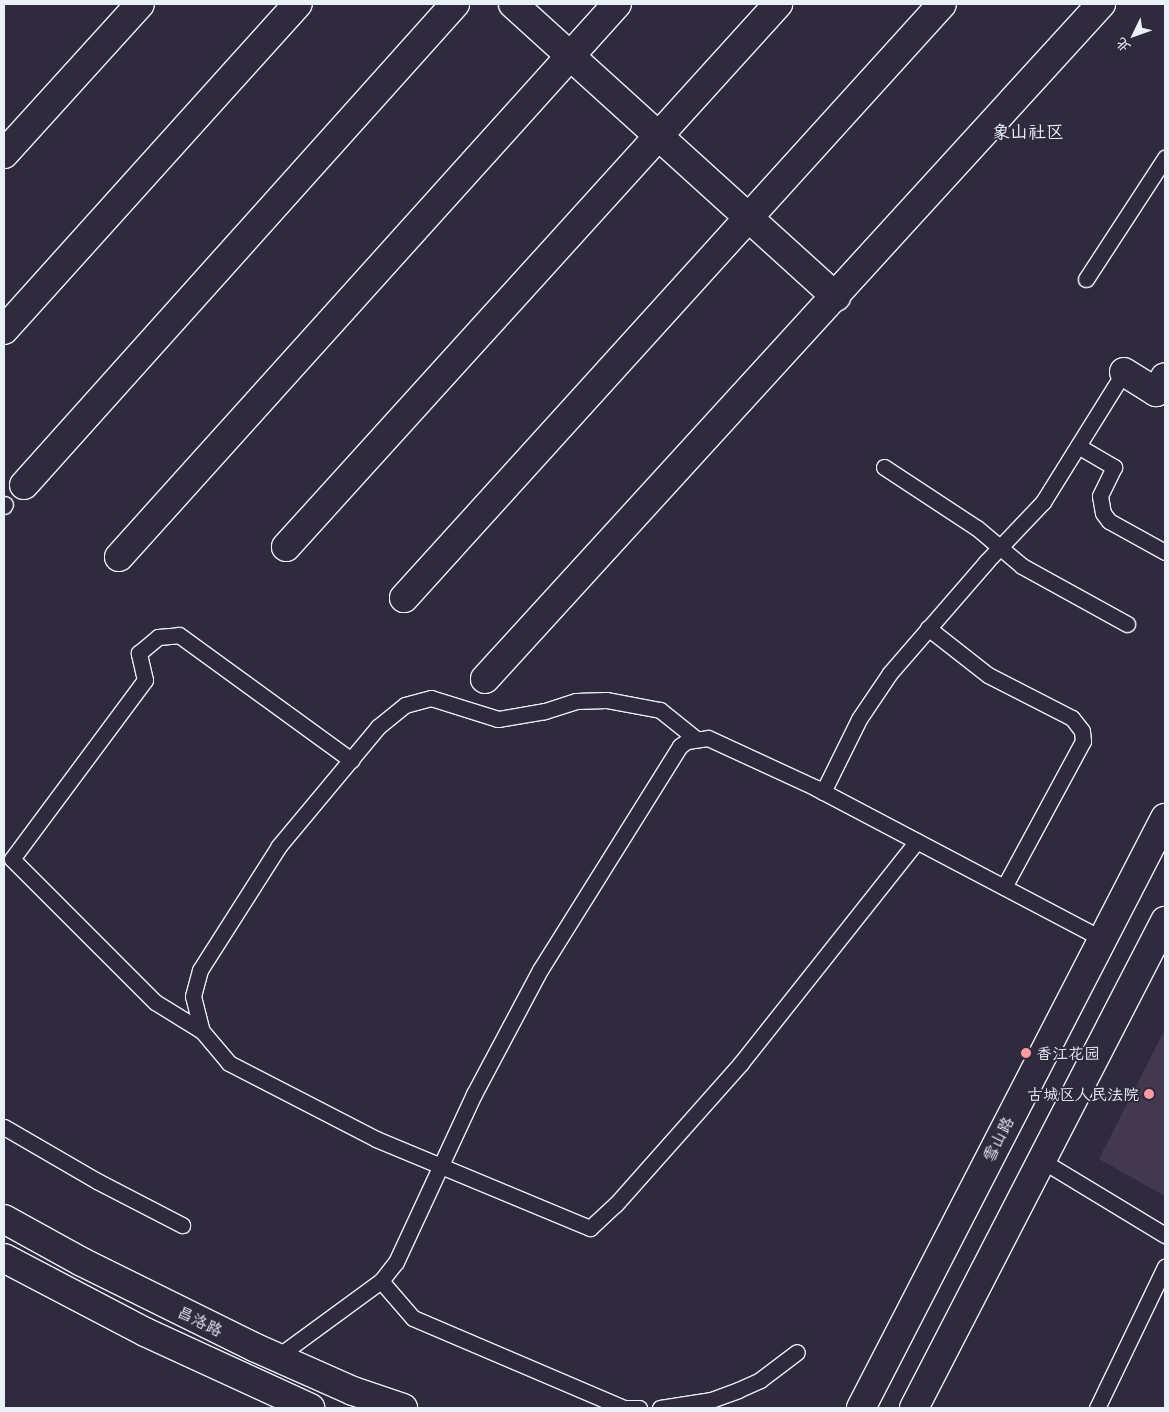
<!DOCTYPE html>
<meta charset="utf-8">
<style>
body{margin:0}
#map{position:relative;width:1169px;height:1412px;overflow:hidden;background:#2f2a3d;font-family:Mali,"LXGW WenKai TC",sans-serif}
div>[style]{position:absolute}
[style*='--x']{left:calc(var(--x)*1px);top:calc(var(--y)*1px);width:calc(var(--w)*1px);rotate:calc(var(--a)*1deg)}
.built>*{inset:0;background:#42394e}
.roads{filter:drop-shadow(1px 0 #e8f1f8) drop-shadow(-1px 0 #e8f1f8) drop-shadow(0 1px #e8f1f8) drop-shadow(0 -1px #e8f1f8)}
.service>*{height:15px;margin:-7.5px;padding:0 7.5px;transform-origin:7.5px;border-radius:7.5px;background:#2f2a3d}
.minor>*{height:28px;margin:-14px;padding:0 14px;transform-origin:14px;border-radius:14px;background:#2f2a3d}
.tertiary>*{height:28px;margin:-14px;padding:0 14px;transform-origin:14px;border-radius:14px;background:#2f2a3d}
.secondary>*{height:28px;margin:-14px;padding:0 14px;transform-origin:14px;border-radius:14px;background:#2f2a3d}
.dots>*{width:14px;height:14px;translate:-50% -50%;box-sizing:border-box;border:2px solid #2f2a3d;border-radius:50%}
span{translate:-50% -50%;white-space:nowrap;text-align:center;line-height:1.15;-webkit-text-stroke:4px #2f2a3d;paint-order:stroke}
.poi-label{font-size:16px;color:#e8f1f8}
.left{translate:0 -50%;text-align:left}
.right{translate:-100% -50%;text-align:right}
.street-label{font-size:16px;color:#e8f1f8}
.neighbourhood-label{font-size:18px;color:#e8f1f8}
.frame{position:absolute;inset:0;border:5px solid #e8f1f8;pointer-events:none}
.north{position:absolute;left:1109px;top:10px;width:50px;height:50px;-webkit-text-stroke:4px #2f2a3d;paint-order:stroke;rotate:228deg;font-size:14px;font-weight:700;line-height:20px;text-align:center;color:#e8f1f8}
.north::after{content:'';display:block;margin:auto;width:18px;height:22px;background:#e8f1f8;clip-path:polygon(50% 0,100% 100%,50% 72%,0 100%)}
</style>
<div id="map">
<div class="built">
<div style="clip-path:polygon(1165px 1029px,1165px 1196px,1099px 1159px)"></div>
</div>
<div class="roads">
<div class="service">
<div style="--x:1086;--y:279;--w:145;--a:-56.9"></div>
<div style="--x:1078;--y:446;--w:42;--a:30.3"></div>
<div style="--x:1114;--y:467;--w:32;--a:116"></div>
<div style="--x:1100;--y:496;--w:17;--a:80"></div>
<div style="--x:1103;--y:513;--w:10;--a:53"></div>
<div style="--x:1109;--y:521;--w:64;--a:29"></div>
<div style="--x:884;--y:467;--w:111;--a:33.3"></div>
<div style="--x:977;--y:528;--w:59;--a:40.2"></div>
<div style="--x:1022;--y:566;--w:120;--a:28.9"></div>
<div style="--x:4;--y:506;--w:2;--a:-63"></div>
<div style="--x:928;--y:628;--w:76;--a:38.1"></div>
<div style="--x:988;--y:675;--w:94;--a:27.1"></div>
<div style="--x:1072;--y:718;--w:16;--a:52"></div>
<div style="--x:1082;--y:731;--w:10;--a:84"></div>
<div style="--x:1083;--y:741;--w:166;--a:118.4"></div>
<div style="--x:695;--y:738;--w:45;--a:-141.3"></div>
<div style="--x:660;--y:710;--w:55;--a:-169.5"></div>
<div style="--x:606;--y:700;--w:30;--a:178"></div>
<div style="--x:576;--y:701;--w:33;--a:162"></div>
<div style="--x:545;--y:711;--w:48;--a:170.3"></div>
<div style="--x:498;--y:719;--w:70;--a:-162.6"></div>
<div style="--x:431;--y:698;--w:27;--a:165"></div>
<div style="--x:405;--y:705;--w:35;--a:141"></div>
<div style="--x:378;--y:727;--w:155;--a:129.8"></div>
<div style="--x:279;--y:846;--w:147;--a:122.5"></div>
<div style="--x:200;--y:970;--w:27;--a:105"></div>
<div style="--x:193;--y:996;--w:36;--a:76"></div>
<div style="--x:202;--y:1031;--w:42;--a:49.8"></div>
<div style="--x:229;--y:1063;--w:165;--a:27.3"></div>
<div style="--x:376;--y:1139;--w:232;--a:22.6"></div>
<div style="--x:590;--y:1228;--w:35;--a:-43"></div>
<div style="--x:616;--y:1204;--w:188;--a:-48.4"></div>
<div style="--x:741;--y:1063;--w:283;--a:-51.6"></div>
<div style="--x:823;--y:792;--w:81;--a:-63.7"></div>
<div style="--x:859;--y:719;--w:55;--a:-56"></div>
<div style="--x:890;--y:673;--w:147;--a:-49.1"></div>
<div style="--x:986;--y:562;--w:83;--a:-46.5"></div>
<div style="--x:1043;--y:502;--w:153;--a:-58.1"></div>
<div style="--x:202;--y:1031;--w:55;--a:-148.3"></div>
<div style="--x:155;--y:1002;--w:202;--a:-135"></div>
<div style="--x:12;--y:859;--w:223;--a:-53.4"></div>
<div style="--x:145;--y:680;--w:28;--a:-103"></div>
<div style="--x:139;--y:653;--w:25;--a:-40"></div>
<div style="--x:158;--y:637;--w:21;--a:-5"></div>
<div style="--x:179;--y:635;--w:213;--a:36"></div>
<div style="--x:4;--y:1127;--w:108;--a:30.1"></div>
<div style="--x:97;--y:1181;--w:96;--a:27.4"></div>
<div style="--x:1041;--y:1160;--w:145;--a:31.2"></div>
<div style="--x:381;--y:1281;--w:49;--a:49.1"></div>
<div style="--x:413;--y:1318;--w:229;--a:23.1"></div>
<div style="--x:624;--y:1408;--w:15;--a:0"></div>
<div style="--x:277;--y:1357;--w:129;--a:-36.2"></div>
<div style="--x:381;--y:1281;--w:24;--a:-52"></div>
<div style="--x:396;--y:1262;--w:185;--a:-65.1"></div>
<div style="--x:474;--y:1094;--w:140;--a:-62"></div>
<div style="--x:540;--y:970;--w:264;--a:-58"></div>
<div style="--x:680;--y:746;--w:9;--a:-36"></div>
<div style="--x:687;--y:741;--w:21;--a:-8"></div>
<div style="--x:708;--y:738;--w:119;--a:24.8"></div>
<div style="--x:816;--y:788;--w:323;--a:27.8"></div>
<div style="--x:660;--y:1408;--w:52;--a:-8.9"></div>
<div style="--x:711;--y:1400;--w:29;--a:-20"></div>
<div style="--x:738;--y:1390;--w:24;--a:-24"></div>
<div style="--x:760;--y:1380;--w:46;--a:-37.1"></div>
<div style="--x:1097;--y:1408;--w:157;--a:-64.3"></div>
</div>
<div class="minor">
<div style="--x:513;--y:4;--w:436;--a:42.2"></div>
<div style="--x:4;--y:154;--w:202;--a:-47.8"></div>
<div style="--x:4;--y:330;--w:439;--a:-48"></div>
<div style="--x:1124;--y:372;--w:38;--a:32"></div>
<div style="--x:1156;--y:392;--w:17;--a:-59"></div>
<div style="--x:24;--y:485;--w:646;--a:-48.14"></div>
<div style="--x:286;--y:547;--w:733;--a:-47.82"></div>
<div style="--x:119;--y:557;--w:744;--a:-48"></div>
<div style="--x:404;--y:598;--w:801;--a:-47.83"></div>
<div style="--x:485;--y:679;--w:914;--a:-47.62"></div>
</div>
<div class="tertiary">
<div style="--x:4;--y:1219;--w:89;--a:28.9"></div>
<div style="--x:82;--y:1262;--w:194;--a:26.3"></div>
<div style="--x:256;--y:1348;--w:106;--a:23.9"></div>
<div style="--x:353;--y:1391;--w:53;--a:18.8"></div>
<div style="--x:4;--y:1258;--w:159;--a:27.7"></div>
<div style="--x:145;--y:1332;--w:182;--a:24.7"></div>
</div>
<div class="secondary">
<div style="--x:861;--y:1408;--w:664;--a:-62.74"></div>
<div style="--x:914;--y:1408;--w:548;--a:-62.73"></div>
</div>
</div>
<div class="dots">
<div style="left:1026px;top:1053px;background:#ff9aa2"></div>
<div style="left:1149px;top:1094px;background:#ff9aa2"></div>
</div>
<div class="poi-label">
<span class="left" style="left:1036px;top:1053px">香江花园</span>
<span class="right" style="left:1139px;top:1094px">古城区人民法院</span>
</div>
<div class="street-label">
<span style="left:998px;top:1139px;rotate:-63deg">雪山路</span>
<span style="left:200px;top:1321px;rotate:26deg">昌洛路</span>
</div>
<div class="neighbourhood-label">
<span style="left:1028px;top:131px">象山社区</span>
</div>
<div class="frame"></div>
<div class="north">北</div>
</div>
